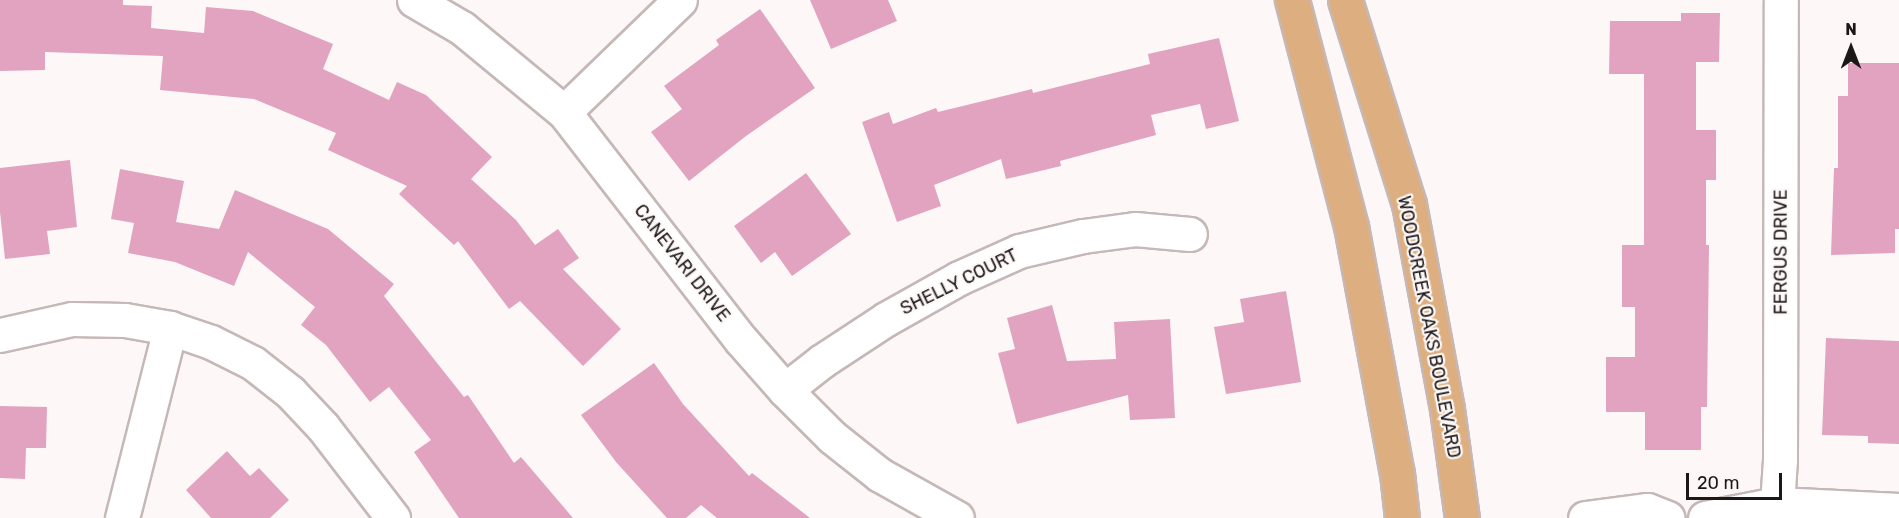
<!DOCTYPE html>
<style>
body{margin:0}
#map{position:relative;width:1899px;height:518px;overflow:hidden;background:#fdf8f7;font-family:Rubik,sans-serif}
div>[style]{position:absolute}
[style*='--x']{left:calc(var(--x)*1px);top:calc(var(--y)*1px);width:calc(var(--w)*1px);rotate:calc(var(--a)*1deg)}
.building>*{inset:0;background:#e1a3bf}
.roads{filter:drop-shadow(2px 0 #c5b8b6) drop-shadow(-2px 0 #c5b8b6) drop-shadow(0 2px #c5b8b6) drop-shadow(0 -2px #c5b8b6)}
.minor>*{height:33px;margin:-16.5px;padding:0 16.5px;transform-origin:16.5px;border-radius:16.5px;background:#fff}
.major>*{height:33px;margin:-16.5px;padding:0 16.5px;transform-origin:16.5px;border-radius:16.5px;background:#ddaf80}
span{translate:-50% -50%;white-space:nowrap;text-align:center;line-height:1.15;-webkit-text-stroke:4.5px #fdf8f7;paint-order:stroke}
.street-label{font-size:18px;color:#1c1817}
.north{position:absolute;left:1821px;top:18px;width:60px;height:60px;-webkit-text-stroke:4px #fdf8f7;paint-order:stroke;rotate:0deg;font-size:16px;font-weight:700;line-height:24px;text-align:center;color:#1c1817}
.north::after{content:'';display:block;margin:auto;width:21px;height:27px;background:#1c1817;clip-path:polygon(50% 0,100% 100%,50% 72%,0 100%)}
.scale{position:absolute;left:1686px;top:473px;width:96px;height:27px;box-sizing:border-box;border:3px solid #1c1817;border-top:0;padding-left:8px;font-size:18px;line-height:21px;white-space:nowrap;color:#1c1817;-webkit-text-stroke:4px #fdf8f7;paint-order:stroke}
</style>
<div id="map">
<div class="building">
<div style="clip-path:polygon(0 0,123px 0,123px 5px,152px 6px,151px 28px,204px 33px,206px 7px,253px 11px,333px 44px,323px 69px,389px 100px,397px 82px,426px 95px,492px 157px,471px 179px,516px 220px,535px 245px,558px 229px,579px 258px,563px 269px,621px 329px,583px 366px,520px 301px,509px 309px,458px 241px,454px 245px,399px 194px,407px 186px,328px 150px,336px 133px,254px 99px,160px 90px,163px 56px,45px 52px,45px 70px,0 71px)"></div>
<div style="clip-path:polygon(810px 0,888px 0,897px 21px,831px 49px)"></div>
<div style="clip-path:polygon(760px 9px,815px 88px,746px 136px,689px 181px,651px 132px,682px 109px,664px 86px,719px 45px,716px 40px)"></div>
<div style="clip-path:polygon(1681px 13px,1720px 13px,1719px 62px,1696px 62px,1696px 130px,1716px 130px,1716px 180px,1706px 180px,1706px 245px,1709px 245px,1707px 407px,1701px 407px,1701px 450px,1645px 450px,1645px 412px,1606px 412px,1606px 357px,1635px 357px,1635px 307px,1622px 307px,1622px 245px,1644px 245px,1644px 74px,1609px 74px,1610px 21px,1681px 21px)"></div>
<div style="clip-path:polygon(1219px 38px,1239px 121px,1206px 129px,1200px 104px,1151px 115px,1156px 135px,1060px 161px,1061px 166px,1006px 179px,1001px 159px,934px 185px,941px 206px,897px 222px,862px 122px,889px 112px,893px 124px,936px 108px,938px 112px,1032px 89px,1033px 93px,1150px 64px,1148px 54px)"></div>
<div style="clip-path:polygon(1848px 63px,1899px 63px,1899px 229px,1895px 229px,1895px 253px,1831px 255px,1834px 168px,1838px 168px,1838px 96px,1848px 96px)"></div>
<div style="clip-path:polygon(70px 160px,77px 227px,47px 231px,50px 254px,5px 259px,0 212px,0 168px)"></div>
<div style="clip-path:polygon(120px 169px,184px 181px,176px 222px,219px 229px,235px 190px,328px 229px,394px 284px,384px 296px,464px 397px,468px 395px,514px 463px,521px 457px,573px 518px,459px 518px,414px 452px,431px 440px,389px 387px,370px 402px,326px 345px,301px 325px,315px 307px,248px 252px,234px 286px,175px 262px,128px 253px,134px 223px,111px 219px)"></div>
<div style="clip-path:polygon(806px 173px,851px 234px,792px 276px,775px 252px,761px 263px,734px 226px)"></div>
<div style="clip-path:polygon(1286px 291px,1301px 382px,1226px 394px,1214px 327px,1244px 322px,1240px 299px)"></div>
<div style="clip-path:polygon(1052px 305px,1067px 361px,1116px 359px,1114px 322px,1170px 319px,1175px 418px,1130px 420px,1128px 395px,1017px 424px,998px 353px,1015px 349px,1007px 318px)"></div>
<div style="clip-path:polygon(1826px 338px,1899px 341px,1899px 444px,1868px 443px,1868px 436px,1822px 435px)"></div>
<div style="clip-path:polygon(654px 363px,683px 404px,749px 476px,752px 473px,810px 518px,717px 518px,701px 505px,686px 518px,667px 518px,616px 462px,581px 415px)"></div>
<div style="clip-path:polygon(0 406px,47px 407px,46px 448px,26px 448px,25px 479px,0 478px)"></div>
<div style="clip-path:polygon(227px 451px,250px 476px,259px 468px,289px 500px,270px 518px,211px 518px,186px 490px)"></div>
</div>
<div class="roads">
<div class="minor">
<div style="--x:414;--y:0;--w:56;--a:30.3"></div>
<div style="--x:462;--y:28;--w:132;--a:39.5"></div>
<div style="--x:564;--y:112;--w:289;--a:52.2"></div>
<div style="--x:741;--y:340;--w:67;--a:48.7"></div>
<div style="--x:785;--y:390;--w:66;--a:45"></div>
<div style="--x:832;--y:437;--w:61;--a:38.4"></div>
<div style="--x:880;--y:475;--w:88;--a:29.2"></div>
<div style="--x:564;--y:112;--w:161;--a:-44"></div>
<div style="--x:0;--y:335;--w:74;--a:-12.5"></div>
<div style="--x:72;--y:319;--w:53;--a:1.1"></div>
<div style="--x:125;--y:320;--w:46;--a:10.1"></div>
<div style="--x:170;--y:328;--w:43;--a:18.9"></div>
<div style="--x:211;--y:342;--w:47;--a:26.6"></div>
<div style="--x:253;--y:363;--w:47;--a:38.1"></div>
<div style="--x:290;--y:392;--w:48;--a:46.7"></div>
<div style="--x:323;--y:427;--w:115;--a:52.4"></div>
<div style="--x:785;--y:390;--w:47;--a:-38.1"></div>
<div style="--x:822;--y:361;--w:77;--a:-33.3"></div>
<div style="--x:886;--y:319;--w:84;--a:-29.3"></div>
<div style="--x:959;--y:278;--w:66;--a:-24.2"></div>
<div style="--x:1019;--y:251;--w:66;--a:-13.2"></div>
<div style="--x:1083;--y:236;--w:52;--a:-7.7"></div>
<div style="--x:1135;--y:229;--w:55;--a:5.2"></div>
<div style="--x:1777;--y:504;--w:44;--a:-86.1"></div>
<div style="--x:1780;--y:460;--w:460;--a:-89.9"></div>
<div style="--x:122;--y:518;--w:196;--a:-75.8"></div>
<div style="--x:1585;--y:518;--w:63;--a:-7.4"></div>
<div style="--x:1647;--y:510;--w:22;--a:21"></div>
<div style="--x:1705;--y:518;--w:73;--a:-11"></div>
<div style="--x:1777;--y:504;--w:122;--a:2.8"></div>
</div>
<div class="major">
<div style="--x:1292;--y:0;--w:234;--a:75.4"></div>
<div style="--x:1351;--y:226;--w:251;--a:79.5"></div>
<div style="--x:1397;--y:473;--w:45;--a:83.7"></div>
<div style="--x:1345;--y:0;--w:214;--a:72.6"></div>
<div style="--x:1409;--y:204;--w:208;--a:79.5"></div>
<div style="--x:1447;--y:409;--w:110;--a:82.2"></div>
</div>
</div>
<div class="street-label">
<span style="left:1781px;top:252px;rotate:-90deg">FERGUS DRIVE</span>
<span style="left:682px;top:263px;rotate:52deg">CANEVARI DRIVE</span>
<span style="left:959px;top:282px;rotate:-26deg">SHELLY COURT</span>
<span style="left:1429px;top:327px;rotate:79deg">WOODCREEK OAKS BOULEVARD</span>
</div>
<div class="north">N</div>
<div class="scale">20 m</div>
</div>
